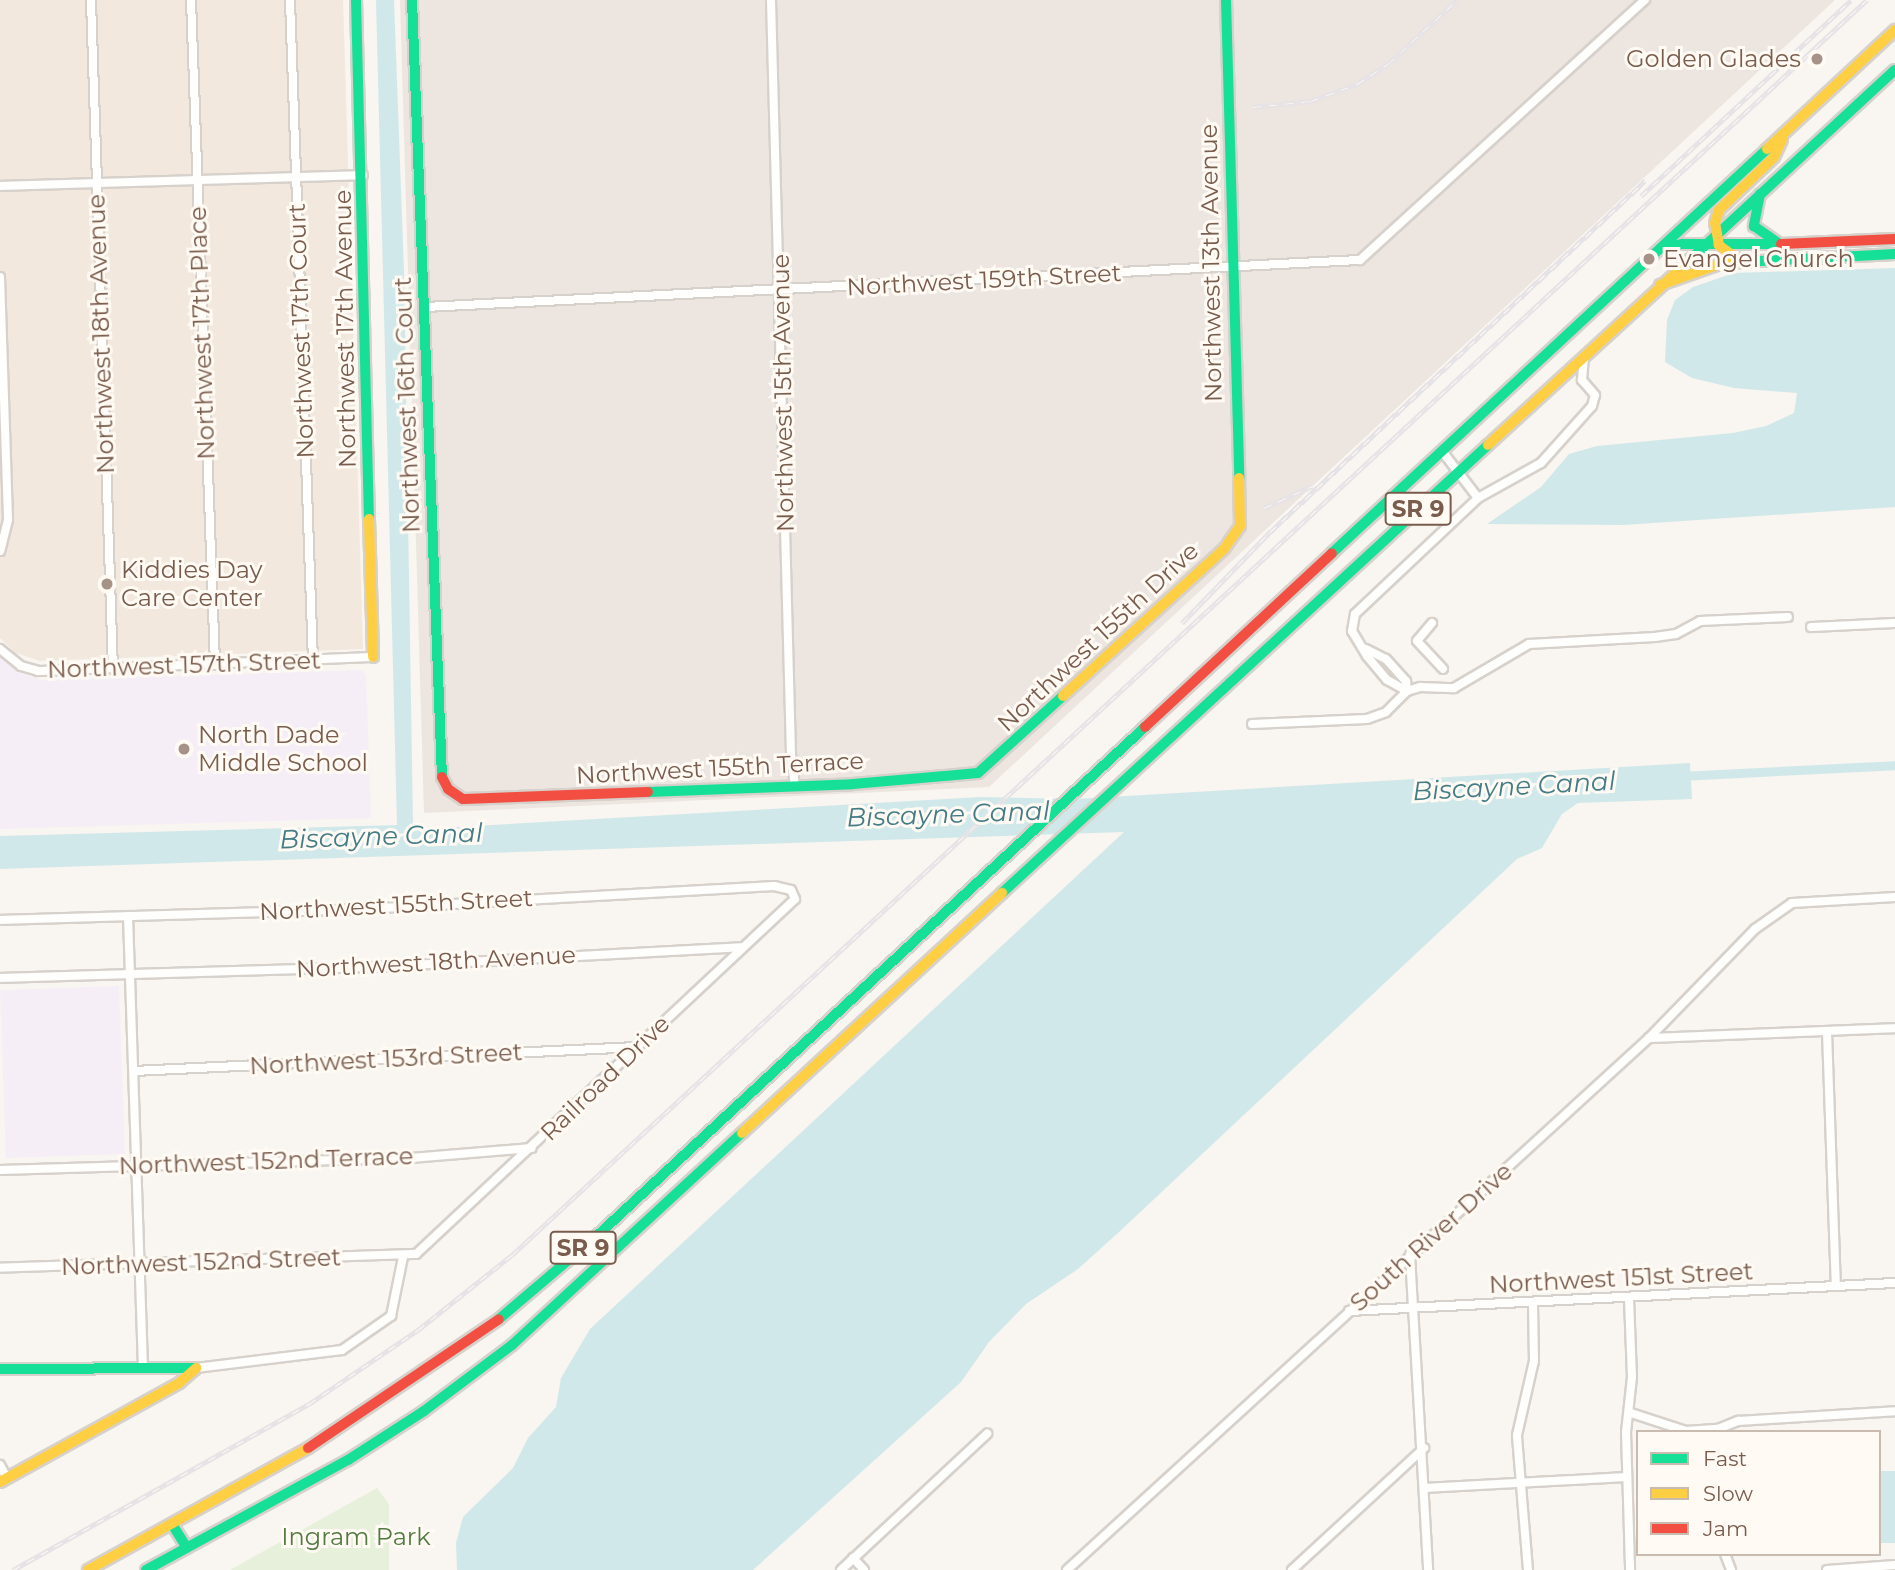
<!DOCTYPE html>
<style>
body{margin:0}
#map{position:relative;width:1895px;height:1570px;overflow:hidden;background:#f9f5f0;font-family:Montserrat,sans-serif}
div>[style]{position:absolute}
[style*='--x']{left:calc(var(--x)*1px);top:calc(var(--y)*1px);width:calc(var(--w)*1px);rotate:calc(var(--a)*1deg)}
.residential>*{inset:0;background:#f2e8de}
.industrial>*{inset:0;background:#ede5e0}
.education>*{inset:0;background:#f6eef6;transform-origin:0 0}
.green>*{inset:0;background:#e7f0db}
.water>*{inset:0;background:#d0e8ea;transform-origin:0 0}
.canal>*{height:9px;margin:-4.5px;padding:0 4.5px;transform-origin:4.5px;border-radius:4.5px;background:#d0e8ea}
.roads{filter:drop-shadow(2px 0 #d7d1cb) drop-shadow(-2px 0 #d7d1cb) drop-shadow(0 2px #d7d1cb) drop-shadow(0 -2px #d7d1cb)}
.street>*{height:8px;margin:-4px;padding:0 4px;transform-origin:4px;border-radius:4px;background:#fefefd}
.fast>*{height:10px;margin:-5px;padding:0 5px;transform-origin:5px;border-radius:5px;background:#16e098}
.slow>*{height:10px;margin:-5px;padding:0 5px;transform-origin:5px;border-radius:5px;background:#ffcf43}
.jam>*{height:10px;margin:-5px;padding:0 5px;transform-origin:5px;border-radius:5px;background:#f24e42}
.rail>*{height:5px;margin-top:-2.5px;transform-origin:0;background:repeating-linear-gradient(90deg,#fffaf3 0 8px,#e6e3e7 0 16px);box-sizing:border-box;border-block:2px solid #e6e3e7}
.dots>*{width:19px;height:19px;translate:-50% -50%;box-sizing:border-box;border:4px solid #fffaf3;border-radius:50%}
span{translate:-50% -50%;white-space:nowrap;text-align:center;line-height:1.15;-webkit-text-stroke:6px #fffaf3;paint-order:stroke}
.shield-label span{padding:2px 5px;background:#fffaf3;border:2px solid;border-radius:5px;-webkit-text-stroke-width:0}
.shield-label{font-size:23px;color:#7a5c4d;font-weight:700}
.poi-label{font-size:24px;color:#7a5c4d}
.right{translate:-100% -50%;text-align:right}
.left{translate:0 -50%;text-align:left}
.street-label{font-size:24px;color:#7a5c4d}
.park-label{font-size:24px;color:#537a41}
.water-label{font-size:26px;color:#437c86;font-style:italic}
.legend{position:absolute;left:1636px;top:1430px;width:245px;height:126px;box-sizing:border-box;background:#fffaf3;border:2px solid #cabbb1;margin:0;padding:9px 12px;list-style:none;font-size:21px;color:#7a5c4d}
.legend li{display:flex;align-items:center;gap:14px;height:35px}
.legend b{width:35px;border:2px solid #cabbb1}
</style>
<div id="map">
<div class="residential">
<div style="clip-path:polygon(0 0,343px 0,363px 649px,40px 661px,16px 653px,0 638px)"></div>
</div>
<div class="industrial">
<div style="clip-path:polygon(400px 0,1835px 0,989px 787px,424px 813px)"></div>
</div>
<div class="education">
<div style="clip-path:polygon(0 658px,17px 672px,41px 680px,361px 670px,366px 675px,371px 818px,0 829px)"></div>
<div style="left:119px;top:986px;width:168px;height:119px;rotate:88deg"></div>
</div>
<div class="green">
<div style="clip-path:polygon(377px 1488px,389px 1504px,389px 1570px,230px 1570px)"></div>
</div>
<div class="water">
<div style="clip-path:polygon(376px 0,394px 0,404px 271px,413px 824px,422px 829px,981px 797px,1075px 799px,1690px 763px,1692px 799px,1578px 803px,1562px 814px,1542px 848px,1517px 859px,1119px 1232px,1078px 1269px,1026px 1304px,989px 1342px,961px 1382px,753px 1570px,457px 1570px,456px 1543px,463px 1517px,513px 1468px,528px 1438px,556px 1407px,561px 1378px,590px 1329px,1124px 832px,0 869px,0 836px,397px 825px)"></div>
<div style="clip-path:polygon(1895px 268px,1895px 507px,1623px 525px,1487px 524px,1541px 487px,1569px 454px,1597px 446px,1733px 433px,1766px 426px,1794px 413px,1797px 393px,1734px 388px,1692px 378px,1665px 362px,1667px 320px,1675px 300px,1693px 287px,1734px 273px)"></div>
<div style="left:1895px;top:1471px;width:72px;height:17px;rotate:90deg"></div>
</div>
<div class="canal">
<div style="--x:1680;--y:776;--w:215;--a:-2.9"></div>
</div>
<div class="roads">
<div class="street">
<div style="--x:91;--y:0;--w:669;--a:88.12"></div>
<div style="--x:191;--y:0;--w:665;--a:87.93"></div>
<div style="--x:290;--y:0;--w:661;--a:88.01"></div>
<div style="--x:771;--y:0;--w:754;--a:88.48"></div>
<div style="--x:791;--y:754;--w:32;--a:83"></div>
<div style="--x:0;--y:186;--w:363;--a:-1.7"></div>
<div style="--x:0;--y:277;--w:243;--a:88.1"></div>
<div style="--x:8;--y:520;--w:32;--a:104"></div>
<div style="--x:425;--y:307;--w:936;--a:-2.88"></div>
<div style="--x:1360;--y:260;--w:386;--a:-42.4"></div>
<div style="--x:1442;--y:451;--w:59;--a:52.5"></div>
<div style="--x:1432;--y:623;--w:23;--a:130"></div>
<div style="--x:1417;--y:641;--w:38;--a:47"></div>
<div style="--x:1811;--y:627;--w:84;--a:-2.7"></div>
<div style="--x:0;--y:649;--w:27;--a:39"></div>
<div style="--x:21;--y:666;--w:18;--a:16"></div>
<div style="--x:38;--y:671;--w:335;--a:-2.4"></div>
<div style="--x:1366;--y:649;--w:22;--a:27"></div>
<div style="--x:1386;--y:659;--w:30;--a:48"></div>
<div style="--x:1406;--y:681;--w:10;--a:84"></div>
<div style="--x:1407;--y:691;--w:23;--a:-151"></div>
<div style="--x:1387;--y:680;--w:31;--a:-130"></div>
<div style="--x:1367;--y:656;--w:29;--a:-121"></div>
<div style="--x:1352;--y:631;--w:17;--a:-80"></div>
<div style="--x:1355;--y:614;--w:169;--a:-43.3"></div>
<div style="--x:1478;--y:498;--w:72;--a:-29.1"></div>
<div style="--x:1541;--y:463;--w:76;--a:-48.2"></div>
<div style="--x:1592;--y:406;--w:11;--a:-75"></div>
<div style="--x:1595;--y:395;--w:20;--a:-131"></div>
<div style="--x:1582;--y:380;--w:21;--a:-85"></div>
<div style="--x:1252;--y:724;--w:115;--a:-2.5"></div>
<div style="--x:1367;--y:719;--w:20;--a:-20"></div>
<div style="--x:1386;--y:712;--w:30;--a:-45"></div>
<div style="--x:1407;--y:691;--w:14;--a:-17"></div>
<div style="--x:1420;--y:687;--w:34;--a:2"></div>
<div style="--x:1454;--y:688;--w:87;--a:-30.4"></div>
<div style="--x:1529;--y:644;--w:126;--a:-3.2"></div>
<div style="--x:1655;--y:637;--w:21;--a:-8"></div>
<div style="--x:1676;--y:634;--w:27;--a:-28"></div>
<div style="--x:1700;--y:621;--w:88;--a:-2.6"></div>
<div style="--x:128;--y:916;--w:451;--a:88.1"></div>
<div style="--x:0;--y:920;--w:364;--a:-1.7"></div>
<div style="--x:364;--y:909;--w:411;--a:-3.2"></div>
<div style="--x:774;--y:886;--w:17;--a:13"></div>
<div style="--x:791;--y:890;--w:10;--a:66"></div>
<div style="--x:795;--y:899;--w:519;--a:136.87"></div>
<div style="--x:416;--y:1254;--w:416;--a:178.1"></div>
<div style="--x:0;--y:978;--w:374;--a:-1.7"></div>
<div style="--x:374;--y:967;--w:368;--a:-3.1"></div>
<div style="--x:1827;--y:1032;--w:254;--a:88"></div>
<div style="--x:1649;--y:1038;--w:246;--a:-2.3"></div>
<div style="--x:134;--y:1071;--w:505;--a:-2.73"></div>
<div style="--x:0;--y:1170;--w:411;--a:-1.7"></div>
<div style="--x:411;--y:1158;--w:121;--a:-4.7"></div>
<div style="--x:1410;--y:1255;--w:316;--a:86.7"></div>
<div style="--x:1629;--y:1299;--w:78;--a:87.8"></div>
<div style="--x:1632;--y:1377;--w:55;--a:96.2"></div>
<div style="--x:1626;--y:1432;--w:138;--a:88.3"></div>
<div style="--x:1349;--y:1311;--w:547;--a:-2.94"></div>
<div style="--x:196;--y:1368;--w:147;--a:-7"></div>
<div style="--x:342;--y:1350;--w:60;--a:-34.8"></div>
<div style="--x:391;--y:1316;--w:60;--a:-78.5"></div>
<div style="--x:1631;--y:1413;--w:58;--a:18.1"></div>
<div style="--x:1686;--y:1431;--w:32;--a:-4"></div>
<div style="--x:1718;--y:1429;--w:22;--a:-22"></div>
<div style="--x:1738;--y:1421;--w:157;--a:-3.6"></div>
<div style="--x:0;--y:1465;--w:15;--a:62"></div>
<div style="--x:1424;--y:1488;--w:202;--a:-3.1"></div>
<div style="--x:1725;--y:1554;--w:17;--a:69"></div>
<div style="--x:853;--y:1558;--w:16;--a:47"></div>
<div style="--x:841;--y:1570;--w:200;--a:-43"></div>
<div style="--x:1067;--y:1570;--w:789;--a:-42.43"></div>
<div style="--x:1649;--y:1038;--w:152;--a:-45.8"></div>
<div style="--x:1755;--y:929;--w:45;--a:-35.1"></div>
<div style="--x:1792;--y:903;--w:103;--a:-3.3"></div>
<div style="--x:1292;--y:1570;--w:180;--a:-42.7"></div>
<div style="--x:1528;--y:1570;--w:135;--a:-94.7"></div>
<div style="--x:1517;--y:1435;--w:76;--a:-77.1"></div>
<div style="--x:1534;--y:1361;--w:56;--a:-91"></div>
<div style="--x:1827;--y:1570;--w:68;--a:-4.2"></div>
</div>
<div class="fast">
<div style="--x:356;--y:0;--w:519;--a:88.57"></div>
<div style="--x:412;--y:0;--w:778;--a:87.79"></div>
<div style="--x:1226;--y:0;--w:478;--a:88.4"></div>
<div style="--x:1760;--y:194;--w:33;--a:101"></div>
<div style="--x:1754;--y:226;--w:32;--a:35"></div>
<div style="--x:1660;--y:249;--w:23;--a:-13"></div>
<div style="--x:1682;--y:244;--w:99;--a:0"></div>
<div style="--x:1742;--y:262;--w:153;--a:-3"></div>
<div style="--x:1682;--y:267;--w:290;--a:-42.8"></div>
<div style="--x:1332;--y:553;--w:594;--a:-42.88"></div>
<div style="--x:648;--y:792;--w:205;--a:-2.2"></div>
<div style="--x:853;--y:784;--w:125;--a:-5"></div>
<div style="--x:978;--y:773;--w:115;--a:-42.2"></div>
<div style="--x:1002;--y:893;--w:661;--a:-42.67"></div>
<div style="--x:499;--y:1319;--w:131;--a:-40.4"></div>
<div style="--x:599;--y:1234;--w:745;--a:-42.88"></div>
<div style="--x:0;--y:1369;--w:196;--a:-0.3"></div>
<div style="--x:172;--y:1524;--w:28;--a:58"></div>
<div style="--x:146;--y:1570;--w:230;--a:-28.6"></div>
<div style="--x:348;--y:1460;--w:90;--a:-32.8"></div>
<div style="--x:424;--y:1411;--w:110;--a:-36.9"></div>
<div style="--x:512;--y:1345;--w:313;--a:-42.7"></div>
</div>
<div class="slow">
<div style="--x:1767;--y:149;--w:175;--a:-42.9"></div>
<div style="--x:1742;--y:262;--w:29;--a:-144"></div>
<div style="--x:1719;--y:245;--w:22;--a:-100"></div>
<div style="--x:1715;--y:223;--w:14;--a:-73"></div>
<div style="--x:1719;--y:210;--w:76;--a:-43.9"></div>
<div style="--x:1774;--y:157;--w:19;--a:-65"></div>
<div style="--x:1660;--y:285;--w:64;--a:-19.3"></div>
<div style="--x:1720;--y:264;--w:22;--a:-5"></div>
<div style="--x:1488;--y:445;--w:263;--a:-42.5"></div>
<div style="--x:369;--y:519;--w:138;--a:88.3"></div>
<div style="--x:1063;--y:696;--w:218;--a:-42.4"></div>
<div style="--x:1224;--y:549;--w:28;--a:-55"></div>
<div style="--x:1240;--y:526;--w:48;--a:-91.2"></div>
<div style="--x:742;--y:1133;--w:354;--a:-42.7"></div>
<div style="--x:0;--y:1482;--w:205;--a:-28.9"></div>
<div style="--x:179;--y:1383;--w:23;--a:-41"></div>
<div style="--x:88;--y:1570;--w:252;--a:-29"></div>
</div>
<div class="jam">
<div style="--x:1781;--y:244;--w:114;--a:-2.5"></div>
<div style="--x:1145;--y:727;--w:255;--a:-42.9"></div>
<div style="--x:442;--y:777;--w:13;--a:63"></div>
<div style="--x:448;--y:789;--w:18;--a:34"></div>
<div style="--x:463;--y:799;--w:185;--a:-2.2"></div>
<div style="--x:308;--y:1448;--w:230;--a:-34"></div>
</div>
</div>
<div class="rail">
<div style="--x:1253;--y:107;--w:58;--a:-5.9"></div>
<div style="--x:1311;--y:101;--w:49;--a:-20.3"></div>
<div style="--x:1357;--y:84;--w:37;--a:-33"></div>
<div style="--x:1388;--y:64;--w:94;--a:-42.8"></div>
<div style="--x:1641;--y:196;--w:287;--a:-43"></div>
<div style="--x:1264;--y:508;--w:53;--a:-24.6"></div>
<div style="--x:1182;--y:623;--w:127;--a:-46"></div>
<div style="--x:1270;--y:532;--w:514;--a:-43.11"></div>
<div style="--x:13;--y:1570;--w:339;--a:-29.3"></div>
<div style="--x:309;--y:1404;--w:132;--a:-34.2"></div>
<div style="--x:418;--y:1330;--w:120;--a:-38.6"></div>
<div style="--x:512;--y:1255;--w:1847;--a:-42.81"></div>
</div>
<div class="dots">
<div style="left:1817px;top:59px;background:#a69286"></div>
<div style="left:1649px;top:259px;background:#a69286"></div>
<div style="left:107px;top:584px;background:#a69286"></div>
<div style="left:184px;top:749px;background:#a69286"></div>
</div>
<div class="shield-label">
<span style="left:1418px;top:509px">SR 9</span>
<span style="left:583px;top:1248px">SR 9</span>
</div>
<div class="poi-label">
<span class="right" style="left:1801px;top:59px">Golden Glades</span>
<span class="left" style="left:1663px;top:259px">Evangel Church</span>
<span class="left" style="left:121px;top:584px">Kiddies Day<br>Care Center</span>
<span class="left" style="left:198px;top:749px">North Dade<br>Middle School</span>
</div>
<div class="street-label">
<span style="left:1211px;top:263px;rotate:-91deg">Northwest 13th Avenue</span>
<span style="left:984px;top:280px;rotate:-3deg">Northwest 159th Street</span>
<span style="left:345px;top:329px;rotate:-91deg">Northwest 17th Avenue</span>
<span style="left:301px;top:331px;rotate:-92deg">Northwest 17th Court</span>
<span style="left:202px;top:333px;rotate:-92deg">Northwest 17th Place</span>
<span style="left:101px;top:334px;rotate:-92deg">Northwest 18th Avenue</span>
<span style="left:783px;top:393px;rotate:-91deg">Northwest 15th Avenue</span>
<span style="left:407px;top:405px;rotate:-92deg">Northwest 16th Court</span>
<span style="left:1098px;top:637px;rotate:-43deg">Northwest 155th Drive</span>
<span style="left:184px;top:665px;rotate:-2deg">Northwest 157th Street</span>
<span style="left:720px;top:768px;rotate:-3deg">Northwest 155th Terrace</span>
<span style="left:396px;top:905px;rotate:-3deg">Northwest 155th Street</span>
<span style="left:436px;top:962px;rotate:-3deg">Northwest 18th Avenue</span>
<span style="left:386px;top:1059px;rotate:-3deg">Northwest 153rd Street</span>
<span style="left:605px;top:1078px;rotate:-44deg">Railroad Drive</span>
<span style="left:266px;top:1161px;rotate:-2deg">Northwest 152nd Terrace</span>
<span style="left:1431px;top:1237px;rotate:-42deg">South River Drive</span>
<span style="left:201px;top:1262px;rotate:-2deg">Northwest 152nd Street</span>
<span style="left:1621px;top:1278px;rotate:-3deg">Northwest 151st Street</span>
</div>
<div class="park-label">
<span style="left:356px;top:1537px">Ingram Park</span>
</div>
<div class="water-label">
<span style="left:1514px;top:787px;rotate:-3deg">Biscayne Canal</span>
<span style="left:948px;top:815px;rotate:-2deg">Biscayne Canal</span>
<span style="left:381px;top:837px;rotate:-2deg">Biscayne Canal</span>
</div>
<ul class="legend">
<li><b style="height:9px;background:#16e098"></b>Fast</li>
<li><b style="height:9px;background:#ffcf43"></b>Slow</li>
<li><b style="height:9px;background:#f24e42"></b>Jam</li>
</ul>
</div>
